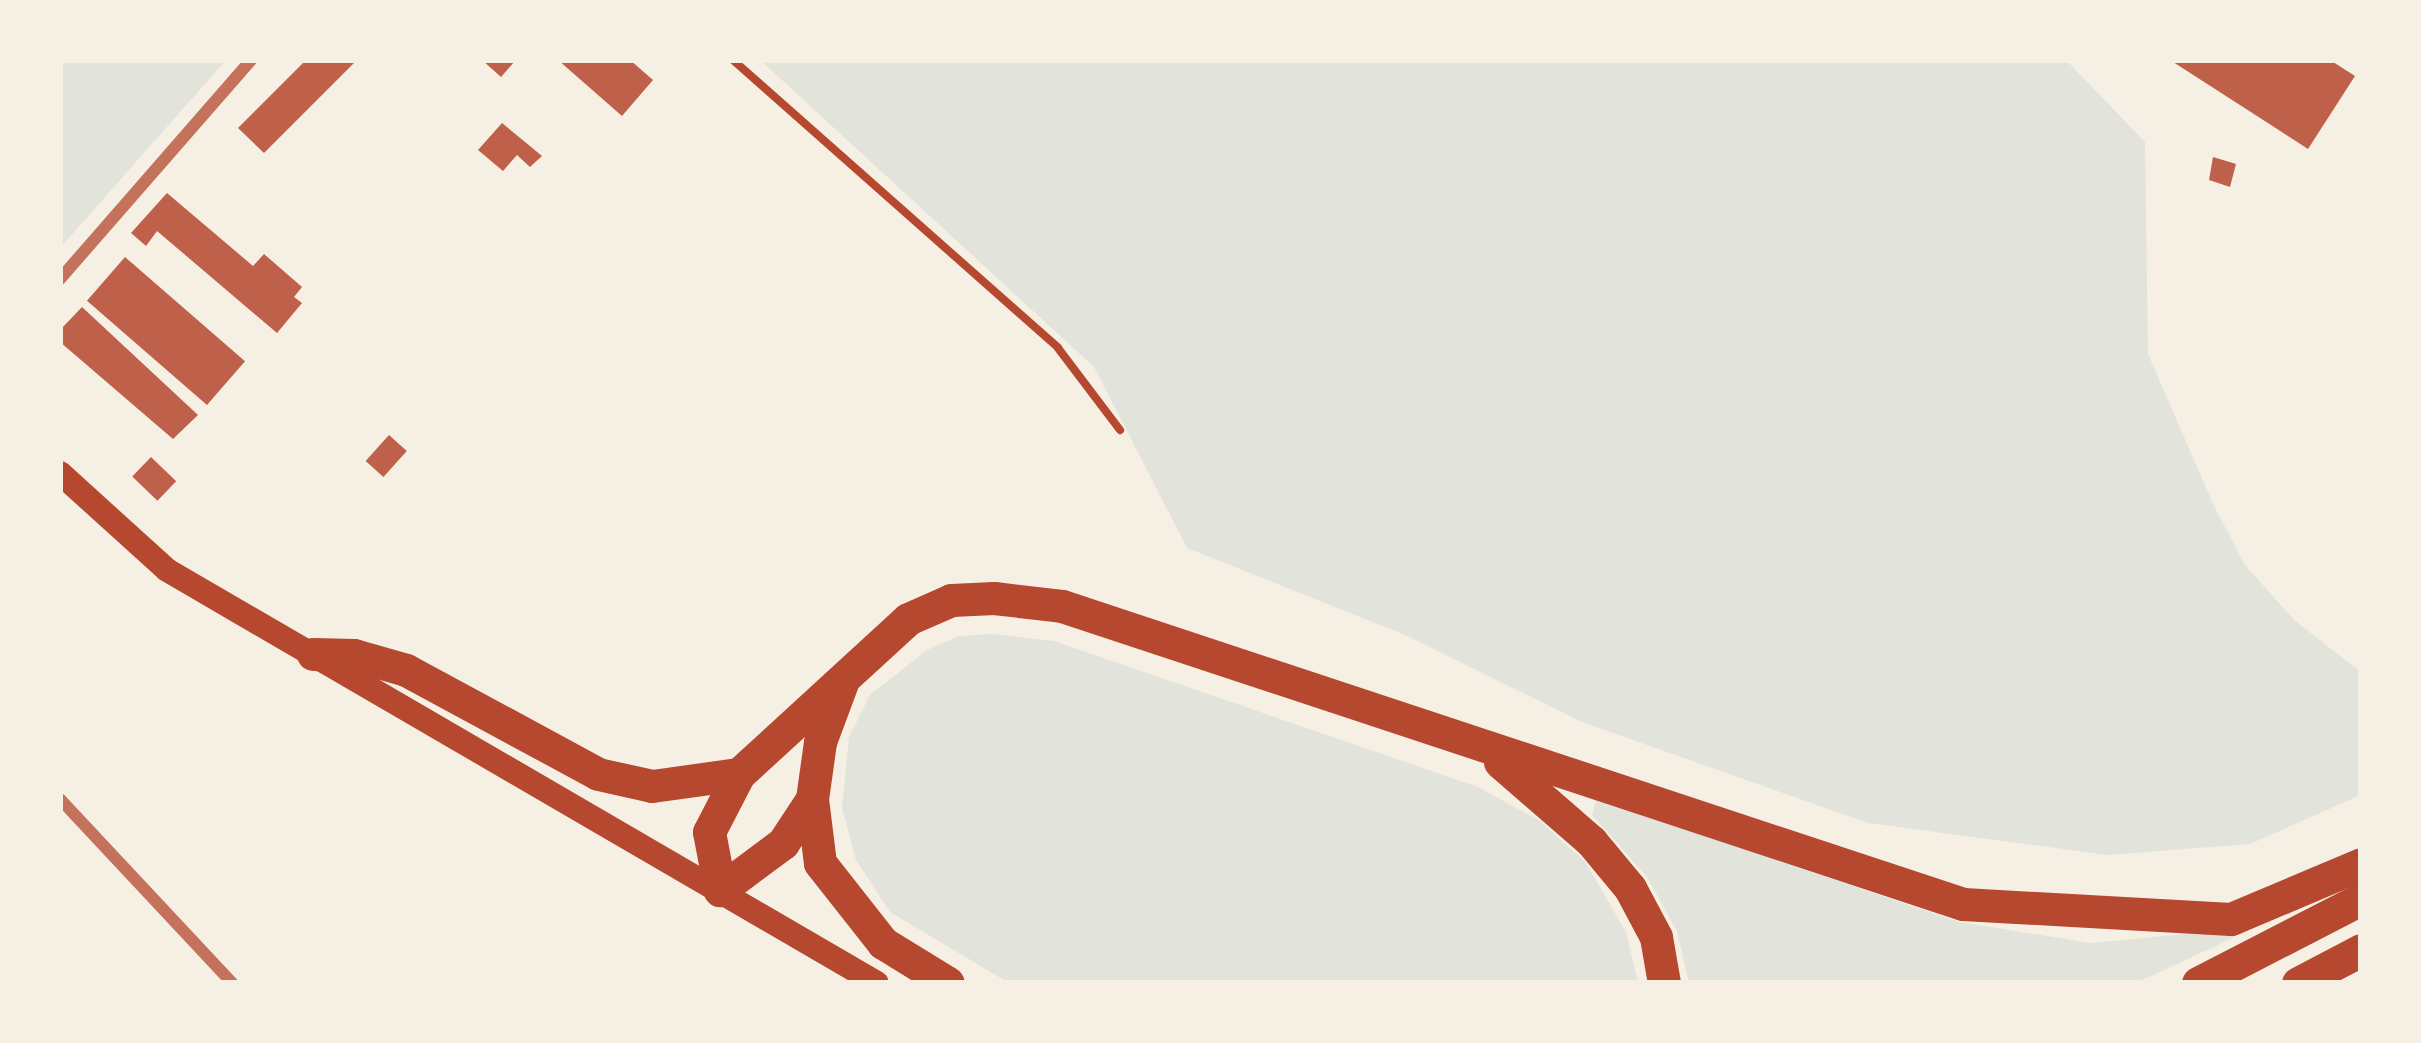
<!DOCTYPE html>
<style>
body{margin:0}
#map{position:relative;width:2421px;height:1043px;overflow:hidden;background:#f6efe4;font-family:Quicksand,sans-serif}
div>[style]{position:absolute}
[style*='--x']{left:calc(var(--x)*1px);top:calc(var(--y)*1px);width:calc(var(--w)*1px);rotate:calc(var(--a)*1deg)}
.green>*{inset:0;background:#e2e4dc}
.building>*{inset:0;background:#bf614a;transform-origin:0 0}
.path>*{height:8px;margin:-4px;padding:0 4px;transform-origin:4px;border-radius:4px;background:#b5482f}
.minor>*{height:12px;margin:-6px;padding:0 6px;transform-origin:6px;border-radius:6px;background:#c5725c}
.secondary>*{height:24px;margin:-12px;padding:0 12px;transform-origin:12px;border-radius:12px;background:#b5482f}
.trunk>*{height:33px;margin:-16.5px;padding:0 16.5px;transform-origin:16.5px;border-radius:16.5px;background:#b5482f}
span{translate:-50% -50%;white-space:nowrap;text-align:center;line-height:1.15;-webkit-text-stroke:12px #f6efe4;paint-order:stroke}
.frame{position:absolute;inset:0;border:63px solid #f6efe4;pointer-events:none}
</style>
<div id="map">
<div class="green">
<div style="clip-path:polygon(60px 60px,226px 60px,60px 248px)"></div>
<div style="clip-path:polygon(760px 60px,2066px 60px,2145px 142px,2148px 354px,2214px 506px,2245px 565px,2294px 620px,2361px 672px,2361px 795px,2250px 844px,2108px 855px,1868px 823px,1582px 722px,1403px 634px,1187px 548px,1094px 367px)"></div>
<div style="clip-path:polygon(993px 634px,1054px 641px,1478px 787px,1540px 821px,1586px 863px,1626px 932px,1638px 983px,1009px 983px,890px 912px,856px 860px,842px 808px,849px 737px,870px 695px,927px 650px,959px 636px)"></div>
<div style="clip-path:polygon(1596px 799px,1959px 922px,2091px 943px,2228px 930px,2235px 937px,2136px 983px,1689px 983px,1677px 931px,1647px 877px,1592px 815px)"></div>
</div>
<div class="building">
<div style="clip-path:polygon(306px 60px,357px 60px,264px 153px,238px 128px)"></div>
<div style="clip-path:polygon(482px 60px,516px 60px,501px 77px)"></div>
<div style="clip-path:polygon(558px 60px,630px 60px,653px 80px,622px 116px)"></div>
<div style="clip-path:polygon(2170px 60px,2330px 60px,2355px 76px,2308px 149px)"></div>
<div style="clip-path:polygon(502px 123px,542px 156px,530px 167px,517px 155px,503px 171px,478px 150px)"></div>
<div style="clip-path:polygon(2213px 157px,2236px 164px,2230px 187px,2209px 180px)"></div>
<div style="clip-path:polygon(167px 193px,253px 266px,264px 254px,302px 287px,294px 297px,302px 303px,277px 333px,157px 231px,146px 246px,131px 233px)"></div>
<div style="left:125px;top:257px;width:159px;height:58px;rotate:41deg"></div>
<div style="clip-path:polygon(82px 307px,198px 415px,173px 439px,60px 342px,60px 330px)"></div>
<div style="left:389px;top:435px;width:24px;height:35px;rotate:42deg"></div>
<div style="left:151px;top:457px;width:35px;height:27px;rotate:44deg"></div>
</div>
<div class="path">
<div style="--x:733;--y:60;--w:434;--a:41.5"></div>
<div style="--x:1058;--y:348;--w:103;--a:52.9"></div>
</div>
<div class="minor">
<div style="--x:60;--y:279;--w:291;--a:-48.9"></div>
<div style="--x:60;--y:799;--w:252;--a:46.9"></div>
</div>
<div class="secondary">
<div style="--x:60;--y:473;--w:144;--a:42.2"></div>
<div style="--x:167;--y:570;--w:821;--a:30.19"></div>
</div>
<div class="trunk">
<div style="--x:313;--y:654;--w:41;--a:1.4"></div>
<div style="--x:354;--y:655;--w:54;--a:16.1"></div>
<div style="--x:406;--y:670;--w:218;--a:28.4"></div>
<div style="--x:598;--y:774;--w:55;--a:12.5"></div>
<div style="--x:652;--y:786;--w:88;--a:-7.9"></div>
<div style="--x:843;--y:680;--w:66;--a:110.4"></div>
<div style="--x:820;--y:742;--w:58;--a:98"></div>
<div style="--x:812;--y:799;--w:64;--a:82.9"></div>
<div style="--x:820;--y:863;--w:102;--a:51.8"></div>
<div style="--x:883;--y:943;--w:76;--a:31.6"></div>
<div style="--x:1500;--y:762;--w:121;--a:41"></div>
<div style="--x:1591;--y:841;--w:61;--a:50.3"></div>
<div style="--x:1630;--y:888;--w:55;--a:62"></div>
<div style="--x:1656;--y:937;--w:47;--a:80.1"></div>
<div style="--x:812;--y:799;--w:53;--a:123.4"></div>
<div style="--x:783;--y:843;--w:79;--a:143.3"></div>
<div style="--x:720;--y:890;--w:59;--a:-100.7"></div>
<div style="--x:709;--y:832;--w:65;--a:-62.7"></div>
<div style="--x:739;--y:774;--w:229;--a:-42.5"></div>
<div style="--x:908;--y:619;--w:47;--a:-23.8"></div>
<div style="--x:951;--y:600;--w:43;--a:-2.7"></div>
<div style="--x:994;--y:598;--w:68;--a:6.7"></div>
<div style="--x:1062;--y:606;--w:949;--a:18.3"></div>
<div style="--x:1963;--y:904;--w:268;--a:3.2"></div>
<div style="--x:2231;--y:919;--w:141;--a:-22.9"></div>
<div style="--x:2198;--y:983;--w:183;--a:-27.3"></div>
<div style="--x:2298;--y:983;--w:71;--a:-27.6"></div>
</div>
<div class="frame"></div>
</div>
